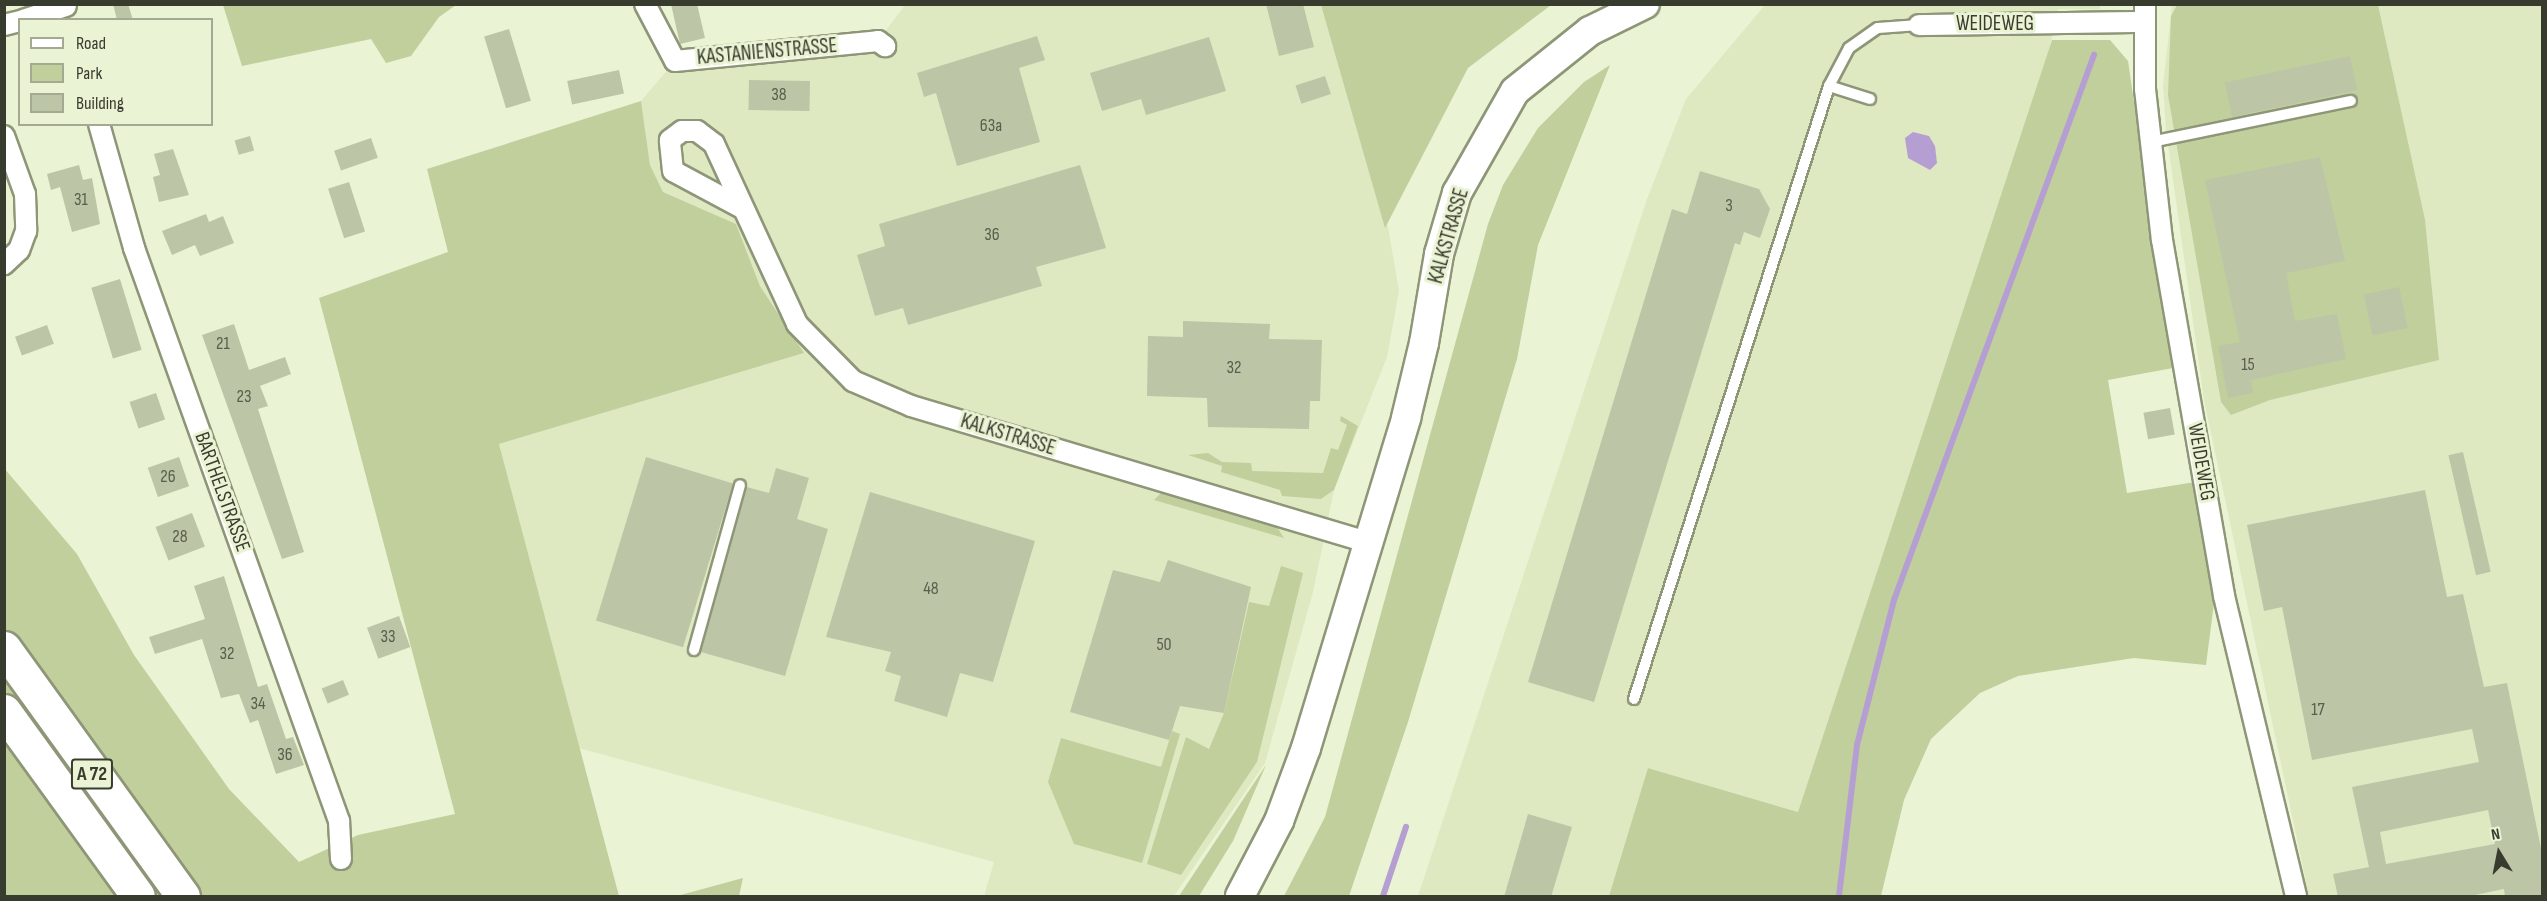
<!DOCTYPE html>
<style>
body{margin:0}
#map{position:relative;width:2547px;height:901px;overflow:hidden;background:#eaf3d3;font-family:"Sofia Sans Condensed",sans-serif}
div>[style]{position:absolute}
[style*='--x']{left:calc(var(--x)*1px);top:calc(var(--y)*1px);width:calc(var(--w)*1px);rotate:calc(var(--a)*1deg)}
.built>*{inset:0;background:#dee9c2}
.green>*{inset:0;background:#c1cf9c}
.water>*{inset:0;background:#b59fd2}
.stream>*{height:6px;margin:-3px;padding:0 3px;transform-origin:3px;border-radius:3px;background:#b59fd2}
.building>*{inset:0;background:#bcc5a6;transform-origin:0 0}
.roads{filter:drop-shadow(2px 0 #8e9678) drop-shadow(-2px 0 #8e9678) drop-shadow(0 2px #8e9678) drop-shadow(0 -2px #8e9678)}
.lane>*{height:10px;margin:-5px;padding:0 5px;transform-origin:5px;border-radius:5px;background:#fff}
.street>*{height:20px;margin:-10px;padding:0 10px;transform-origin:10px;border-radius:10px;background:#fff}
.secondary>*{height:28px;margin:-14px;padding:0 14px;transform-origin:14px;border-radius:14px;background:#fff}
.highway>*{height:33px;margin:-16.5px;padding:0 16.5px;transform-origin:16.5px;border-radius:16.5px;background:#fff}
span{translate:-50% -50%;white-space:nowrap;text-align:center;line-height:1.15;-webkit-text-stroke:6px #eaf3d3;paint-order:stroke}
.number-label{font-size:18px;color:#595e4d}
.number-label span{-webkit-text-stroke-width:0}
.shield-label span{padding:2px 4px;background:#eaf3d3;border:2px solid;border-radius:4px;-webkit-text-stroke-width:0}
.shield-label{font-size:20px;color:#383c2f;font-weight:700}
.street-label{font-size:21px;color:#383c2f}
.frame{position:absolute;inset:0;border:6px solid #383c2f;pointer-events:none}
.legend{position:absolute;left:18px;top:18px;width:195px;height:108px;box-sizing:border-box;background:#eaf3d3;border:2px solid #a3aa91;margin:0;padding:8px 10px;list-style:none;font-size:18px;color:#383c2f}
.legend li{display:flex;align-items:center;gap:12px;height:30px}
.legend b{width:30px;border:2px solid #a3aa91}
.north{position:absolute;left:2469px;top:823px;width:60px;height:60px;-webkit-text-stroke:4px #eaf3d3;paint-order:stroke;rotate:350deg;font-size:16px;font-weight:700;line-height:24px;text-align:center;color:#383c2f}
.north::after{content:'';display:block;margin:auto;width:21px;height:27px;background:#383c2f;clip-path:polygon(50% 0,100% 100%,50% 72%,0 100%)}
</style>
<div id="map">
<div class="built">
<div style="clip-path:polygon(905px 5px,1321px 5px,1388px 227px,1399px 291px,1387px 357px,1334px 490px,1313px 592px,1265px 763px,1174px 896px,984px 896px,994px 862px,579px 748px,499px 444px,804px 353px,760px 286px,736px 224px,663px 192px,650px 165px,641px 101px,675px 61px,878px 41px)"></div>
<div style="clip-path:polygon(1765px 5px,2100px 5px,2100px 9px,2058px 9px,2048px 55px,1798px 812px,1649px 768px,1609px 896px,1418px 896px,1647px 199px,1686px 99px)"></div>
<div style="clip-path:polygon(2172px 5px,2542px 5px,2542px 896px,2309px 896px,2204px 400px,2166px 130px,2163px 86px)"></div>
</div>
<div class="green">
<div style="clip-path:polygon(223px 5px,223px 4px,456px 5px,439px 17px,411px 56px,386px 63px,371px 39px,242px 66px)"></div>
<div style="clip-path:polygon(1321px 5px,1551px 5px,1468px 68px,1385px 228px)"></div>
<div style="clip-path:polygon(2177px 5px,2378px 5px,2425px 220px,2439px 360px,2270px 400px,2231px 415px,2221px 402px,2168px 95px,2171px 16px)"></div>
<div style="clip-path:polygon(2052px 40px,2110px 40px,2128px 61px,2173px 368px,2108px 380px,2127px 493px,2195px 482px,2214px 603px,2206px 665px,2134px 658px,2018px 676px,1980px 693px,1931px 739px,1904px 800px,1881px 896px,1609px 896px,1648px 768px,1798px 812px)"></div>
<div style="clip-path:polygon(1610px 65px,1538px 245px,1517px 359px,1408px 722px,1349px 896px,1284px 896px,1325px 817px,1488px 224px,1503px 185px,1538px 128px,1584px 82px)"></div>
<div style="clip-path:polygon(641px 101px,650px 165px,663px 192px,736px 224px,760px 286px,804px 353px,499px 444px,619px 896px,5px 896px,4px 468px,77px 554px,134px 655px,229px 789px,299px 862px,358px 835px,455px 814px,319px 298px,448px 252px,427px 169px)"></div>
<div style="clip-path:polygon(1341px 416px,1358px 426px,1334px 490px,1321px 499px,1282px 496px,1280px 490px,1221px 472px,1222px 466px,1188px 455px,1208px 453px,1222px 462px,1251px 463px,1252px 471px,1323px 473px,1331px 448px,1338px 450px,1347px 425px,1340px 421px)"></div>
<div style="clip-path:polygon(1162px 492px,1277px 527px,1284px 538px,1154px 500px)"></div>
<div style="clip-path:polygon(1281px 566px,1303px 573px,1257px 762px,1181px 875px,1147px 864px,1186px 737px,1209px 749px,1224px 713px,1249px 602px,1269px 606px)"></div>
<div style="clip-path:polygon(1172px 731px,1180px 734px,1142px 863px,1074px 844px,1048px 782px,1061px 738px,1161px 767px)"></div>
<div style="clip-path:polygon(1266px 765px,1233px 841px,1199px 896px,1179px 896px)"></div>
<div style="clip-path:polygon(743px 878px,739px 896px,677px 896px)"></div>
</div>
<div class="water">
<div style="clip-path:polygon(1913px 132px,1929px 136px,1935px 146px,1937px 163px,1930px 170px,1908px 158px,1905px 138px)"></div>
</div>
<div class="stream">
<div style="--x:1383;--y:896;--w:73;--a:-71.6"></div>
<div style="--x:1839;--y:896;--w:152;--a:-83.2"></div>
<div style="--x:1857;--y:745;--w:150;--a:-75.7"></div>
<div style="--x:1894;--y:600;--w:581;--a:-69.85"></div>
</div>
<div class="building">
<div style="clip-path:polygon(113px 4px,128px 4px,133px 20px,117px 20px)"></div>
<div style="clip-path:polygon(671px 4px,697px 4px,705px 38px,680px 44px)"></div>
<div style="clip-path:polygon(1266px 4px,1303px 4px,1314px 47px,1279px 56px)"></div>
<div style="left:509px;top:29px;width:75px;height:26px;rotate:73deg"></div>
<div style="clip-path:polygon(1037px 36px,1045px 60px,1019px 68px,1040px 142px,957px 166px,936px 93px,924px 97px,917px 73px)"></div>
<div style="clip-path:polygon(1209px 37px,1226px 91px,1146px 115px,1141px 99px,1102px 111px,1090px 73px)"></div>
<div style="left:2350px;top:56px;width:35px;height:128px;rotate:78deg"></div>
<div style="left:619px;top:70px;width:24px;height:53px;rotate:78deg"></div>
<div style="left:1325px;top:76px;width:19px;height:31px;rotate:72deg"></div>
<div style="left:749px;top:80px;width:61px;height:30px;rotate:1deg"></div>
<div style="left:250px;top:136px;width:15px;height:16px;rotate:74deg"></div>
<div style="left:371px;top:138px;width:21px;height:39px;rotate:71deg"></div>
<div style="clip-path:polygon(173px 149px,189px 195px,159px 202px,153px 177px,160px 175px,154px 154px)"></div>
<div style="clip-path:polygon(2320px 157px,2345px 261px,2286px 273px,2295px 321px,2337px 314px,2346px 359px,2251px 380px,2253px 393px,2228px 398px,2218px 346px,2240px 342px,2205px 180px)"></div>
<div style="clip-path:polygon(79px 165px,83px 180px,92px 178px,100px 224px,72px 232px,60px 187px,51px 190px,47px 174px)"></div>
<div style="clip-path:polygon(1080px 165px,1106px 248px,1036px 267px,1042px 286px,908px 325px,903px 308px,875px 316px,857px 255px,885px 246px,879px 224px)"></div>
<div style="clip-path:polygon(1700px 171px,1759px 189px,1770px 209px,1760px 238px,1744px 232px,1740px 245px,1735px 243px,1594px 702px,1528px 682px,1672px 209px,1687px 214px)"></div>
<div style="left:349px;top:182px;width:52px;height:22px;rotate:72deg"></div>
<div style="clip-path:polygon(206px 214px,209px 222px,223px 216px,234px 243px,200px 256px,195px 245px,172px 255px,162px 231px)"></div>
<div style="left:120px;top:279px;width:74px;height:30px;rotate:73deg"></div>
<div style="left:2399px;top:287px;width:42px;height:36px;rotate:78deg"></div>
<div style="clip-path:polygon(1183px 321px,1270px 324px,1269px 339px,1322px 340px,1320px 401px,1310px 401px,1309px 429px,1208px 427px,1207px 398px,1147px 396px,1148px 336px,1183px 337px)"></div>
<div style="clip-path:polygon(234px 324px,249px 370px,285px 357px,291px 374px,260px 386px,268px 406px,258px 409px,304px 552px,282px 559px,202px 335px)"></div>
<div style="left:47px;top:325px;width:20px;height:34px;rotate:70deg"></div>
<div style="left:156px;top:393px;width:28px;height:28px;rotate:71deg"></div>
<div style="left:2170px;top:408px;width:27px;height:27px;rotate:80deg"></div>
<div style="left:2463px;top:452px;width:123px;height:15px;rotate:77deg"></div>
<div style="left:179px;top:457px;width:31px;height:33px;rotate:71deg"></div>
<div style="left:646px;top:457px;width:91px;height:171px;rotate:17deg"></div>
<div style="clip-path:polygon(776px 468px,809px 478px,797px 519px,828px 529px,785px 676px,701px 652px,747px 487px,769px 493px)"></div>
<div style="clip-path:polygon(evenodd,2425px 490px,2447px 597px,2463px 594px,2484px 687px,2507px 683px,2542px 853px,2542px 897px,2505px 897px,2504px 889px,2465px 897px,2338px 897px,2333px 874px,2369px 867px,2352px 787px,2479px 762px,2472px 729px,2312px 760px,2282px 607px,2264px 611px,2247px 525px,2425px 490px,2488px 810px,2495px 844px,2386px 864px,2380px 832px,2488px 810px)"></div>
<div style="clip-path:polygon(870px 492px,1035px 541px,993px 682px,960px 673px,947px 717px,894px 701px,901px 676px,885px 671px,891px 652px,826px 637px)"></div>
<div style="left:192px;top:513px;width:36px;height:39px;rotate:69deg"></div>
<div style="clip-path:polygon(1168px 560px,1251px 587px,1224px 713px,1180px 706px,1169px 740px,1070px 712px,1113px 570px,1160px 582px)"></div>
<div style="clip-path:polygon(224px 576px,258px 687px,267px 684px,286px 739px,293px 737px,304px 765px,276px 774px,258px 720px,250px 723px,239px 694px,221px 698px,202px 639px,155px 654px,149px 637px,205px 619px,194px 586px)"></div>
<div style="left:399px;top:616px;width:33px;height:34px;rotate:70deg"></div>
<div style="left:343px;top:680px;width:16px;height:23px;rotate:68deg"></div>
<div style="clip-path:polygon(1528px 814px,1572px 827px,1551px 897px,1504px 897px)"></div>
</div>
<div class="roads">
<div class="lane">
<div style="--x:1829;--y:86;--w:43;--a:17.6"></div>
<div style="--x:2151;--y:142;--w:204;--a:-11.6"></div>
<div style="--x:694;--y:650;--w:171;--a:-74.4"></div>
<div style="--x:1634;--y:699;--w:643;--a:-72.35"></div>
<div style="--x:1829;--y:86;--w:43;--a:-62.2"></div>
<div style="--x:1849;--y:48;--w:35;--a:-35"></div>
<div style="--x:1878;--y:28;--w:41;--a:-4.2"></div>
</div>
<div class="street">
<div style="--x:645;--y:4;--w:64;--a:62.2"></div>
<div style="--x:675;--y:61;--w:204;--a:-5.6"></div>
<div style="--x:878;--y:41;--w:9;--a:36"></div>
<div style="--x:2145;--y:4;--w:85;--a:90"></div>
<div style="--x:2145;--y:89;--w:152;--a:83.6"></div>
<div style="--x:2162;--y:240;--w:361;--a:80.1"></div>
<div style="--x:2224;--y:596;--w:309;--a:76.5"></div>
<div style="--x:23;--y:20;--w:45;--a:-18"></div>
<div style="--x:4;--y:25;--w:16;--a:-14"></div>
<div style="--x:1919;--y:25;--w:223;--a:-0.8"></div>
<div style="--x:99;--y:124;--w:129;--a:74.2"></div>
<div style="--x:134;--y:248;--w:609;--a:70.31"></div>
<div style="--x:339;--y:821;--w:38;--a:87"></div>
<div style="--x:4;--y:136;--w:62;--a:70.1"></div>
<div style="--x:25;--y:194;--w:37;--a:88"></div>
<div style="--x:26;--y:231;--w:20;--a:110"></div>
<div style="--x:19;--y:250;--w:21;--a:137"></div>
<div style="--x:742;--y:208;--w:78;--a:-151.8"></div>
<div style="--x:673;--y:171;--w:31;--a:-96"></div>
<div style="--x:670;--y:140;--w:15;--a:-37"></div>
<div style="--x:682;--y:131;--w:15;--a:0"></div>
<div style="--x:697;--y:131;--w:21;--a:37"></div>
<div style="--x:714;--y:144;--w:198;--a:65.2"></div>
<div style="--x:797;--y:324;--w:80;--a:45.5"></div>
<div style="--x:853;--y:381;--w:63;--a:23.3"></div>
<div style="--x:911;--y:406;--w:475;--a:16.6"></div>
</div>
<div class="secondary">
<div style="--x:1240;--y:896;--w:85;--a:-62.5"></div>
<div style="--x:1279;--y:821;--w:78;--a:-69.7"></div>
<div style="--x:1306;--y:748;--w:345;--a:-73.1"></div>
<div style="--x:1406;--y:418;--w:77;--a:-76.5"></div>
<div style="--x:1424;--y:343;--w:90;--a:-80.4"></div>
<div style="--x:1439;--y:254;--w:64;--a:-73.6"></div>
<div style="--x:1457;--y:193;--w:117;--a:-60.4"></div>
<div style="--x:1515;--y:91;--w:96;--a:-38.7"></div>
<div style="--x:1590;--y:31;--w:61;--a:-26.1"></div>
</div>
<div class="highway">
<div style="--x:4;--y:648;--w:306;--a:54.2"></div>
<div style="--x:4;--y:711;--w:228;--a:54.1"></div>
</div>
</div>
<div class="number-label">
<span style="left:779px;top:95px">38</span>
<span style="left:991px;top:126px">63a</span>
<span style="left:81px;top:200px">31</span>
<span style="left:1729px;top:206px">3</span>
<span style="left:992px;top:235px">36</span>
<span style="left:223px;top:344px">21</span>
<span style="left:2248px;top:365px">15</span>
<span style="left:1234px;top:368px">32</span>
<span style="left:244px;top:397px">23</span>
<span style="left:168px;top:477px">26</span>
<span style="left:180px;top:537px">28</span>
<span style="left:931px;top:589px">48</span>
<span style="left:388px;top:637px">33</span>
<span style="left:1164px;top:645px">50</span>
<span style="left:227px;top:654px">32</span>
<span style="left:258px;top:704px">34</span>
<span style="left:2318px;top:710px">17</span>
<span style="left:285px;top:755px">36</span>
</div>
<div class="shield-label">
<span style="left:92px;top:774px">A 72</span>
</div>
<div class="street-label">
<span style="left:1995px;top:24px">WEIDEWEG</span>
<span style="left:767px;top:52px;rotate:-5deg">KASTANIENSTRASSE</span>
<span style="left:1449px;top:236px;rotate:-74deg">KALKSTRASSE</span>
<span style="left:1008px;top:435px;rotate:17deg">KALKSTRASSE</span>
<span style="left:2201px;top:462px;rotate:80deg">WEIDEWEG</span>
<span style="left:222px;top:492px;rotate:70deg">BARTHELSTRASSE</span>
</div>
<div class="frame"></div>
<ul class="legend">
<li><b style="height:8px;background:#fff"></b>Road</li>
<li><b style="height:16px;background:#c1cf9c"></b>Park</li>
<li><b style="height:16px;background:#bcc5a6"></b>Building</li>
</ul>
<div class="north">N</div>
</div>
